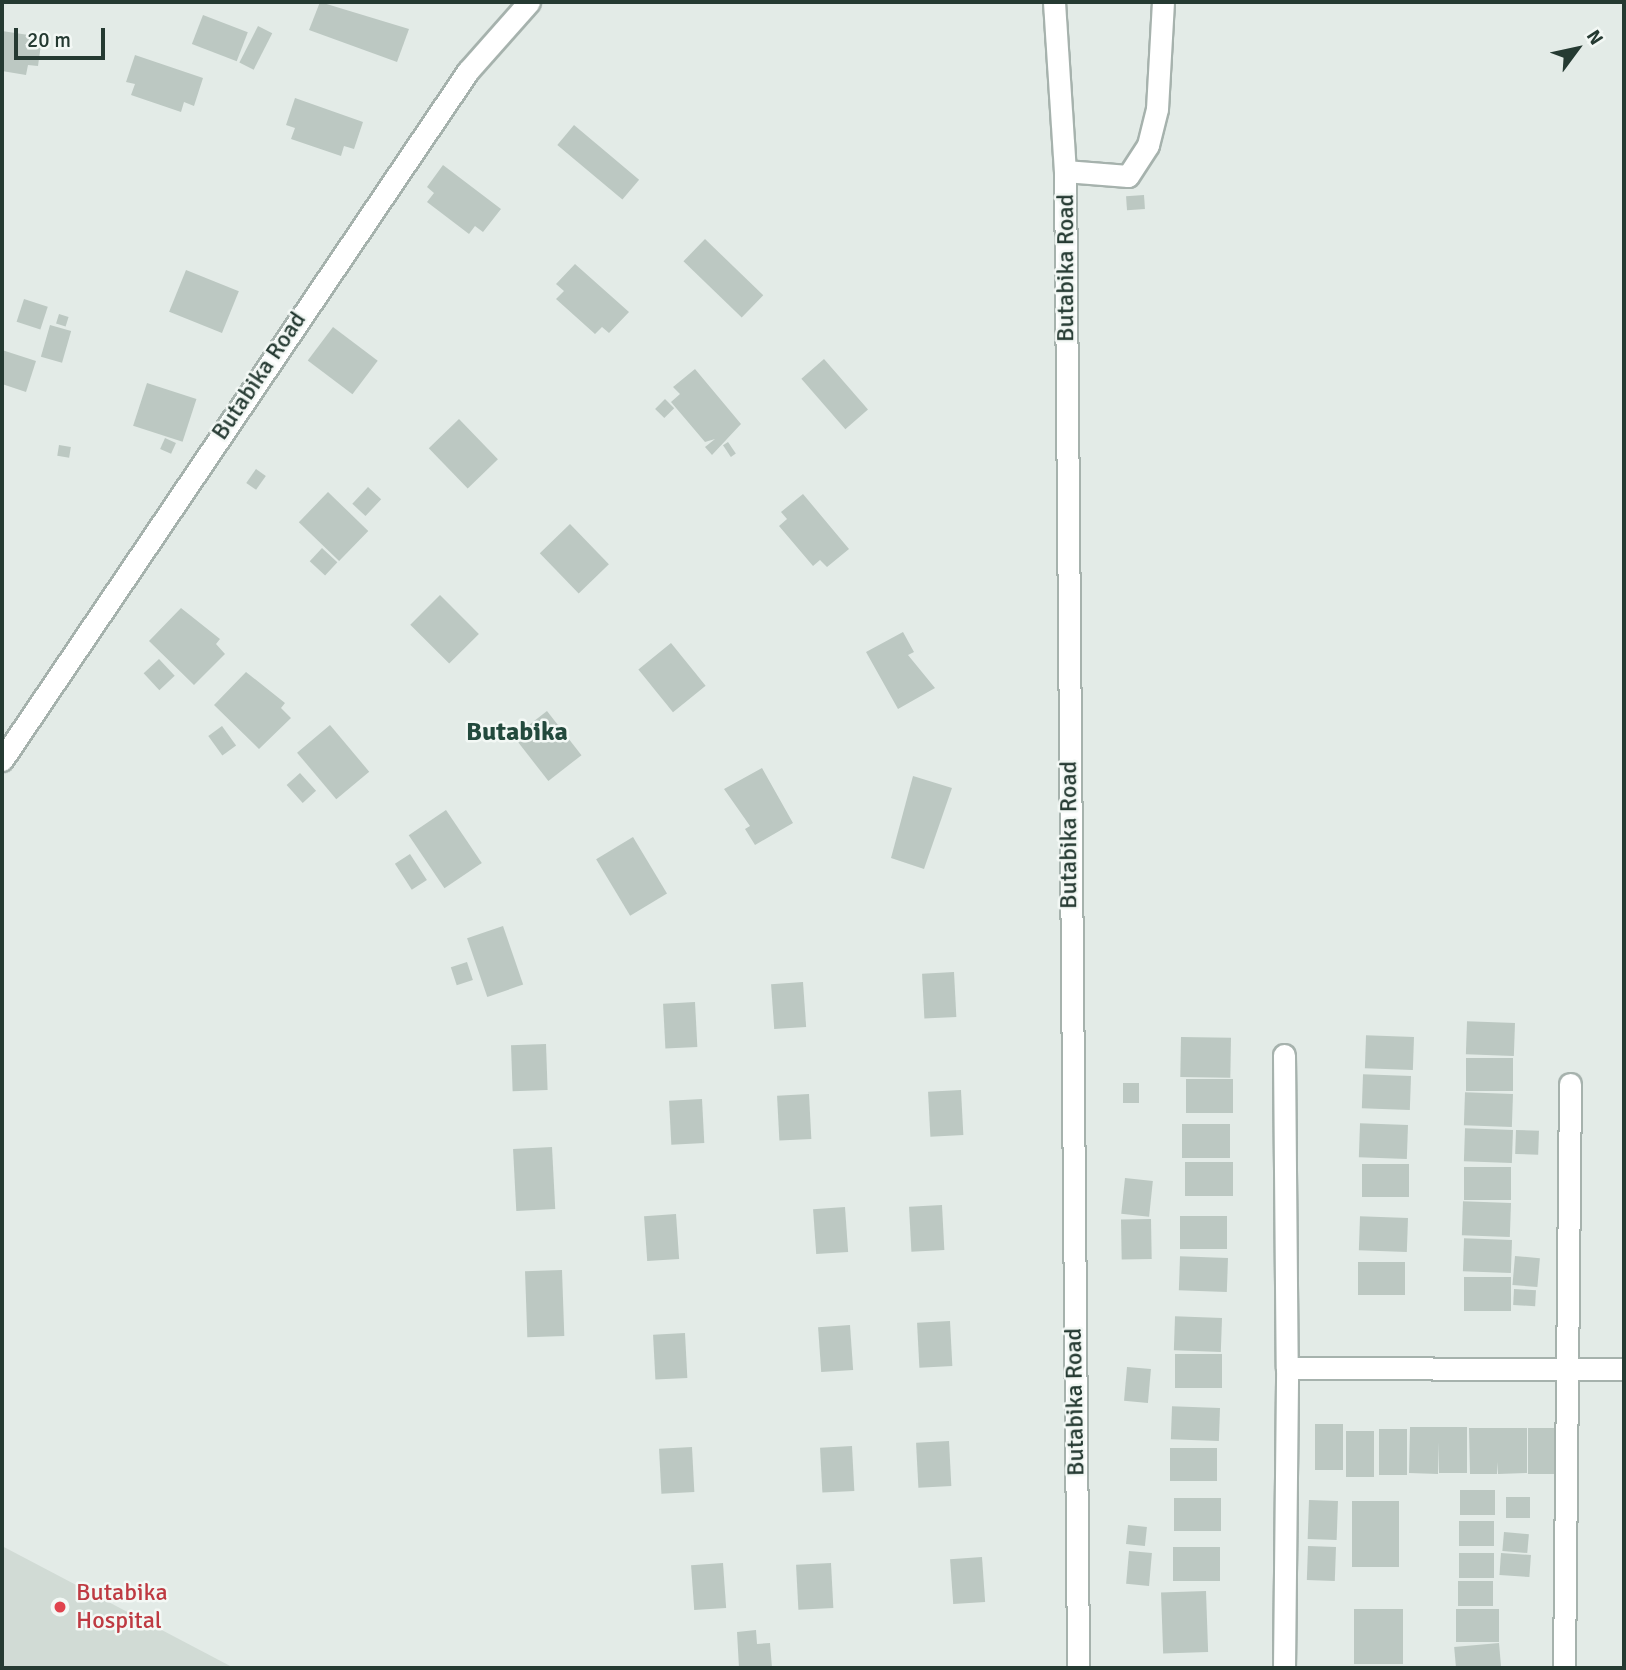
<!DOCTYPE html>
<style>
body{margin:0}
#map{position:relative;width:1626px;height:1670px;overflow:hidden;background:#e3ebe7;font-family:Signika,sans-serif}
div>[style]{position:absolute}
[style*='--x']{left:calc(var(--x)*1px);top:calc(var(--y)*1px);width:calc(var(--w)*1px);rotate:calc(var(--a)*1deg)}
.built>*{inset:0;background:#d1dbd5}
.building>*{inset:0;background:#bcc8c2;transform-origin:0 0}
.roads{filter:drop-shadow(2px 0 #a6b2ad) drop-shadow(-2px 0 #a6b2ad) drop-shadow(0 2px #a6b2ad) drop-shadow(0 -2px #a6b2ad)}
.minor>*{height:21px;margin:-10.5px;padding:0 10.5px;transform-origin:10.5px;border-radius:10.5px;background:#fff}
.dots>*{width:19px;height:19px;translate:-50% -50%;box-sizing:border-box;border:4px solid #f3f8f5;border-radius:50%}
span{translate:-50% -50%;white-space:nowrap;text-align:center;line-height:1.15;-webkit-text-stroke:5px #f3f8f5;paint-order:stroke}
.street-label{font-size:24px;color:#253a32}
.health-label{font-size:24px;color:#be3a42}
.left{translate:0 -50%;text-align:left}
.neighbourhood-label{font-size:26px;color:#234a3d;font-weight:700}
.frame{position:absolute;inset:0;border:4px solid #253a32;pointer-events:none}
.north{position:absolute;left:1542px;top:14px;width:70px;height:70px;-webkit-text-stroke:5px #f3f8f5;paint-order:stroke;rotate:57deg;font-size:19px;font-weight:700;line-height:28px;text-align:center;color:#253a32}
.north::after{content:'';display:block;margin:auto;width:24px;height:32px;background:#253a32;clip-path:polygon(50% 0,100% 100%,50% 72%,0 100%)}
.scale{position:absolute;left:14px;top:28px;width:91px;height:32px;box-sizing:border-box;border:4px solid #253a32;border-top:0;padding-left:9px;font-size:21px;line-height:24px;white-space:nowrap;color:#253a32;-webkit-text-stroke:5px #f3f8f5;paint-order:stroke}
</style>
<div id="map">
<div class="built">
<div style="clip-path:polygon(2px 1546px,234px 1668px,2px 1668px)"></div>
</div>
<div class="building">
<div style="clip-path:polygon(320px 2px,409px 29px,397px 62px,309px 30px)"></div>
<div style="left:203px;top:15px;width:48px;height:31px;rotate:21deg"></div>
<div style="left:258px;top:26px;width:16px;height:41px;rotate:27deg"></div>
<div style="clip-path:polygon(2px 31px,42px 37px,38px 66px,28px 65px,26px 75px,2px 71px)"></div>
<div style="clip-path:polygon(135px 55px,203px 78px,194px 106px,184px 102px,181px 112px,131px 95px,135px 84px,126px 82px)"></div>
<div style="clip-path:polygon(295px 98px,363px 122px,354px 149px,344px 146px,341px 156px,291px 139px,295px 128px,286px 125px)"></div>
<div style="left:574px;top:125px;width:85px;height:26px;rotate:40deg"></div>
<div style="clip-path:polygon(443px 165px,501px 209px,483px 232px,475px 226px,469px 234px,427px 202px,434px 193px,427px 187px)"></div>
<div style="left:1144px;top:195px;width:14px;height:18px;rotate:86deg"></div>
<div style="left:705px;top:239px;width:81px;height:31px;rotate:44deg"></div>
<div style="clip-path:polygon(575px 264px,629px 312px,609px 333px,602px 327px,595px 334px,556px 299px,564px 291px,556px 284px)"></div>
<div style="left:186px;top:270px;width:57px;height:45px;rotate:22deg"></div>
<div style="left:24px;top:299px;width:25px;height:24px;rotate:18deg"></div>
<div style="left:59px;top:314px;width:10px;height:10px;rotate:17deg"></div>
<div style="left:50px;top:325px;width:22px;height:33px;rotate:16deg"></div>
<div style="left:333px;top:327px;width:56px;height:42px;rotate:37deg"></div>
<div style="clip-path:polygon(2px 350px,36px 361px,26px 392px,2px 384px)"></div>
<div style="left:824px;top:359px;width:67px;height:30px;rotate:49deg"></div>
<div style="clip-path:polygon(695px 369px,741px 424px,712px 455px,705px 447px,715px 439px,705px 442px,671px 402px,680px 394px,673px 387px)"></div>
<div style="left:147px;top:383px;width:52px;height:45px;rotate:18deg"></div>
<div style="left:665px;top:399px;width:13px;height:14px;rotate:45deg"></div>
<div style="left:459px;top:419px;width:56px;height:42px;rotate:46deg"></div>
<div style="left:165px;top:438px;width:12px;height:12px;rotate:24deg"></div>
<div style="left:728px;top:442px;width:14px;height:6px;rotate:56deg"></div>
<div style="left:59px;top:445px;width:12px;height:11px;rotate:9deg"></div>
<div style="left:256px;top:469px;width:12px;height:17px;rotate:35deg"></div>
<div style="left:368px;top:487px;width:18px;height:23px;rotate:43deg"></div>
<div style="left:328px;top:492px;width:56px;height:42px;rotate:44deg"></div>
<div style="clip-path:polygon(803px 494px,849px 549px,827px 567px,820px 560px,813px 566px,779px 526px,787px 519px,781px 512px)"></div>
<div style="left:570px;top:524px;width:56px;height:42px;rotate:46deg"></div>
<div style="left:322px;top:548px;width:21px;height:18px;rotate:43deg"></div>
<div style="left:440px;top:595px;width:55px;height:42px;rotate:45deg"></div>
<div style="clip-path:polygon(181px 608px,220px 639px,216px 644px,225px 654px,194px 685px,149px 641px)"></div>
<div style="clip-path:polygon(903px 632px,914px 652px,908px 655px,935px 688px,898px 709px,866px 652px)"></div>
<div style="left:671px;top:643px;width:55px;height:42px;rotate:51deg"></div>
<div style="left:159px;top:659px;width:23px;height:21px;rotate:47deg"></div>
<div style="clip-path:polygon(246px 672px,285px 703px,281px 708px,291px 718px,259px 749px,214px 705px)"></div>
<div style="left:547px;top:711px;width:56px;height:42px;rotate:52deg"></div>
<div style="left:330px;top:725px;width:61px;height:43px;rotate:50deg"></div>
<div style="left:222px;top:726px;width:24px;height:17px;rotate:54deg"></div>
<div style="clip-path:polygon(762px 768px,793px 823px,755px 845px,745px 829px,750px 826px,724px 789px)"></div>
<div style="left:300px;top:773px;width:24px;height:18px;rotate:48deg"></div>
<div style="clip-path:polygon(913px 776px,952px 788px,924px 869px,891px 858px)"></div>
<div style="left:446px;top:810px;width:64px;height:45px;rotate:56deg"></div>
<div style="left:633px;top:837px;width:66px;height:43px;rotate:59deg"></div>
<div style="left:410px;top:854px;width:31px;height:18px;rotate:57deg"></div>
<div style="left:503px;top:926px;width:62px;height:38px;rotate:71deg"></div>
<div style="left:467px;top:962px;width:19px;height:17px;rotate:72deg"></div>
<div style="left:954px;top:972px;width:45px;height:32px;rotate:87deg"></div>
<div style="left:803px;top:982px;width:45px;height:32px;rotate:86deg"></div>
<div style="left:695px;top:1002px;width:45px;height:32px;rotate:87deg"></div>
<div style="left:1515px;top:1023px;width:33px;height:48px;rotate:92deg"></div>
<div style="left:1181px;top:1037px;width:50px;height:40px;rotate:1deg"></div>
<div style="left:1414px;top:1037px;width:33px;height:48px;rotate:92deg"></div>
<div style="left:546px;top:1044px;width:46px;height:35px;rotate:88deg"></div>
<div style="left:1513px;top:1058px;width:33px;height:47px;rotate:90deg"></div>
<div style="left:1411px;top:1076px;width:34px;height:48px;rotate:92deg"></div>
<div style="left:1233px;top:1079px;width:34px;height:47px;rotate:90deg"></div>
<div style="left:1123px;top:1083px;width:16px;height:20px"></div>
<div style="left:961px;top:1090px;width:45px;height:33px;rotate:87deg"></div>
<div style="left:809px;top:1094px;width:45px;height:32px;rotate:87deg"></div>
<div style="left:1513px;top:1094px;width:33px;height:48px;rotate:92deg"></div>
<div style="left:702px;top:1099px;width:44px;height:33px;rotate:87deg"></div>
<div style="left:1230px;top:1124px;width:34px;height:48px;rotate:90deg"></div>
<div style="left:1408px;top:1125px;width:34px;height:48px;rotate:92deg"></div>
<div style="left:1513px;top:1130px;width:33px;height:48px;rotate:92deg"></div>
<div style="left:1516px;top:1130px;width:23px;height:24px;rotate:2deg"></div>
<div style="left:552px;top:1147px;width:62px;height:39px;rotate:87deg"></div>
<div style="left:1233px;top:1162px;width:34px;height:48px;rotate:90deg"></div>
<div style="left:1409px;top:1164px;width:33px;height:47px;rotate:90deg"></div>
<div style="left:1511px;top:1167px;width:33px;height:47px;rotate:90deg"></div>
<div style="left:1125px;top:1178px;width:28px;height:36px;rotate:6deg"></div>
<div style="left:1511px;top:1203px;width:34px;height:48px;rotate:92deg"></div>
<div style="left:942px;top:1205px;width:45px;height:33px;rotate:87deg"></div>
<div style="left:845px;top:1207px;width:45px;height:32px;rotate:86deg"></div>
<div style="left:676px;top:1214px;width:45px;height:32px;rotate:86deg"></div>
<div style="left:1227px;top:1216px;width:33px;height:47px;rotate:90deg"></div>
<div style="left:1408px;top:1218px;width:34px;height:48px;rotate:92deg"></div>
<div style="left:1151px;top:1219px;width:40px;height:30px;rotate:89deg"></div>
<div style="left:1512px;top:1240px;width:33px;height:48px;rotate:92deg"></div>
<div style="left:1515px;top:1256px;width:25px;height:29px;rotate:5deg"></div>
<div style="left:1228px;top:1258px;width:34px;height:48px;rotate:92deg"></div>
<div style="left:1405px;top:1262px;width:33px;height:47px;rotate:90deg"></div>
<div style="left:562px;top:1270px;width:66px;height:37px;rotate:88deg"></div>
<div style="left:1511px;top:1277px;width:34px;height:47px;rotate:90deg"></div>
<div style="left:1514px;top:1289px;width:22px;height:16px;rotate:3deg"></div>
<div style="left:1222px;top:1318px;width:34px;height:47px;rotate:92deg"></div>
<div style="left:950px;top:1321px;width:45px;height:33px;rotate:87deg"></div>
<div style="left:850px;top:1325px;width:45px;height:32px;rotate:86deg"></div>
<div style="left:685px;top:1333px;width:45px;height:32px;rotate:87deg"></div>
<div style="left:1222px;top:1354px;width:34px;height:47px;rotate:90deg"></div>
<div style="left:1127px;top:1367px;width:24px;height:34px;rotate:5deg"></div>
<div style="left:1220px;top:1408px;width:33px;height:48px;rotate:92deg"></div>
<div style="left:1315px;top:1424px;width:28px;height:46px"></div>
<div style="clip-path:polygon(1410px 1427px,1467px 1427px,1467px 1473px,1439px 1473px,1438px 1442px,1438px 1474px,1409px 1473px)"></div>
<div style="clip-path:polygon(1469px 1428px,1527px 1428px,1527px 1473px,1498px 1474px,1497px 1462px,1497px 1474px,1470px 1474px)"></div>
<div style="left:1528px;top:1428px;width:28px;height:46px"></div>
<div style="left:1379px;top:1429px;width:28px;height:46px"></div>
<div style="left:1346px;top:1431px;width:28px;height:46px"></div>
<div style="left:949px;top:1441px;width:45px;height:33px;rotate:87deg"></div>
<div style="left:852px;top:1446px;width:45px;height:32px;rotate:87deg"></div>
<div style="left:692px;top:1447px;width:45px;height:33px;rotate:87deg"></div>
<div style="left:1217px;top:1448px;width:33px;height:47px;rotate:90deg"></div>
<div style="left:1460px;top:1490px;width:35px;height:25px"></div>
<div style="left:1506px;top:1497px;width:24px;height:21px"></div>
<div style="left:1221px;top:1498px;width:33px;height:47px;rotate:90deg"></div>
<div style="left:1309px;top:1500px;width:29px;height:39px;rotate:2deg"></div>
<div style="left:1352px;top:1501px;width:47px;height:66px"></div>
<div style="left:1459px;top:1521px;width:35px;height:25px"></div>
<div style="left:1128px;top:1525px;width:19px;height:19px;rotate:6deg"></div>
<div style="left:1504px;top:1532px;width:25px;height:19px;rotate:5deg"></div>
<div style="left:1308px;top:1546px;width:28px;height:34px;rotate:2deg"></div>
<div style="left:1220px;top:1547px;width:34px;height:47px;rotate:90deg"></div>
<div style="left:1129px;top:1551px;width:23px;height:33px;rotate:5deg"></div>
<div style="left:1459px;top:1553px;width:35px;height:25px"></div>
<div style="left:1501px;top:1553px;width:30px;height:22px;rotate:4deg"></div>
<div style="left:982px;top:1557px;width:45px;height:32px;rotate:86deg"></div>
<div style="left:723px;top:1563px;width:45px;height:32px;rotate:86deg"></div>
<div style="left:831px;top:1563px;width:45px;height:35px;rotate:87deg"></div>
<div style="left:1458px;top:1581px;width:35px;height:25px"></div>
<div style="left:1206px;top:1591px;width:61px;height:45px;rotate:88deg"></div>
<div style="left:1354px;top:1609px;width:49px;height:55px"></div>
<div style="left:1456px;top:1609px;width:43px;height:33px"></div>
<div style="clip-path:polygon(756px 1630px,757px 1644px,770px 1643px,772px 1668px,739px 1668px,737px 1632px)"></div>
<div style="left:1499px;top:1643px;width:25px;height:45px;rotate:85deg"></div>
</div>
<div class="roads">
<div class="minor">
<div style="--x:1054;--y:2;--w:169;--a:86.3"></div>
<div style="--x:1065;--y:171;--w:1497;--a:89.5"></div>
<div style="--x:1065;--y:171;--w:63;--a:4.5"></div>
<div style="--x:1128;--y:176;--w:37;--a:-57"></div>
<div style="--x:1148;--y:145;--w:37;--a:-76"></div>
<div style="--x:1157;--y:109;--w:107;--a:-86.8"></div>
<div style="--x:2;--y:760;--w:832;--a:-55.93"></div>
<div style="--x:468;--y:71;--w:92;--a:-48.5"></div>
<div style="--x:1284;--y:1055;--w:313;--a:89.5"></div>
<div style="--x:1284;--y:1668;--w:300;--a:-89.4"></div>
<div style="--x:1287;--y:1368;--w:337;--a:0.2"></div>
<div style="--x:1564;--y:1668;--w:584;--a:-89.41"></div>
</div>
</div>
<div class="dots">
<div style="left:60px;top:1607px;background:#e0444e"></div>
</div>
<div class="street-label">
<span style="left:1066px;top:268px;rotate:-90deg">Butabika Road</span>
<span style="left:259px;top:376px;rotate:-56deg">Butabika Road</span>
<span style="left:1069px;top:835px;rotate:-90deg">Butabika Road</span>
<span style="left:1075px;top:1402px;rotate:-91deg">Butabika Road</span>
</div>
<div class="health-label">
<span class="left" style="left:76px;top:1607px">Butabika<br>Hospital</span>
</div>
<div class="neighbourhood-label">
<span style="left:517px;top:733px">Butabika</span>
</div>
<div class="frame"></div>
<div class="north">N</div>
<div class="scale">20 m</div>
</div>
